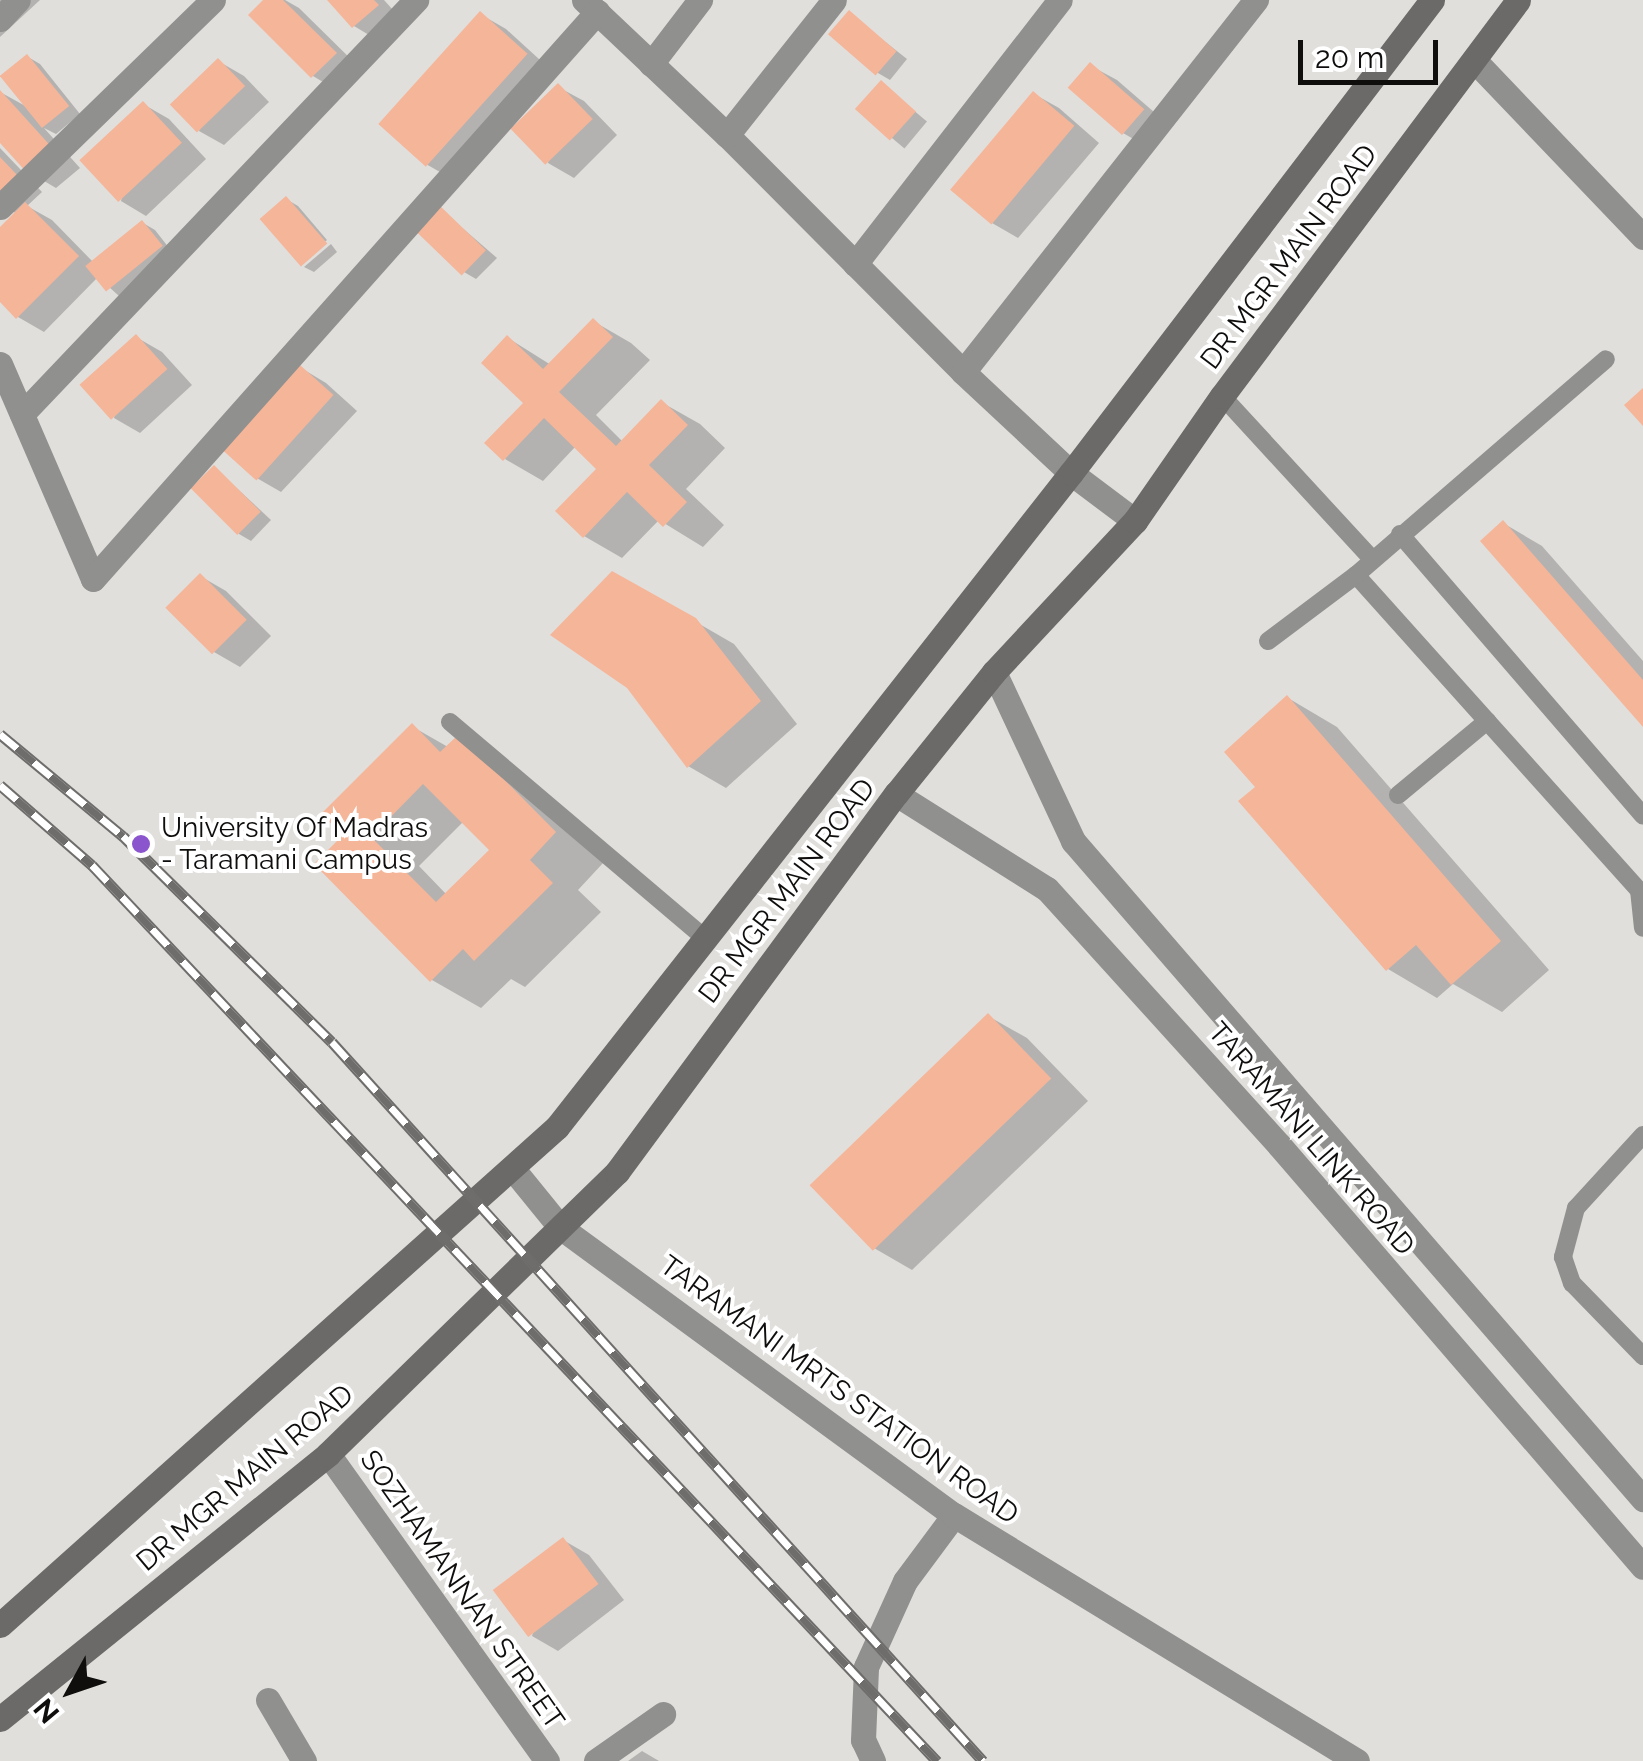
<!DOCTYPE html>
<style>
body{margin:0}
#map{position:relative;width:1643px;height:1761px;overflow:hidden;background:#e1dfdc;font-family:Raleway,sans-serif}
div>[style]{position:absolute}
[style*='--x']{left:calc(var(--x)*1px);top:calc(var(--y)*1px);width:calc(var(--w)*1px);rotate:calc(var(--a)*1deg)}
.shadow>*{inset:0;background:#0003;transform-origin:0 0}
.building>*{inset:0;background:#f5b599;transform-origin:0 0}
.service>*{height:18px;margin:-9px;padding:0 9px;transform-origin:9px;border-radius:9px;background:#90908f}
.minor>*{height:25px;margin:-12.5px;padding:0 12.5px;transform-origin:12.5px;border-radius:12.5px;background:#90908f}
.tertiary>*{height:25px;margin:-12.5px;padding:0 12.5px;transform-origin:12.5px;border-radius:12.5px;background:#90908f}
.secondary>*{height:25px;margin:-12.5px;padding:0 12.5px;transform-origin:12.5px;border-radius:12.5px;background:#6b6a68}
.rail>*{height:11px;margin-top:-5.5px;transform-origin:0;background:repeating-linear-gradient(90deg,#fff 0 22px,#6f6d6c 0 44px);box-sizing:border-box;border-block:2px solid #6f6d6c}
.dots>*{width:28px;height:28px;translate:-50% -50%;box-sizing:border-box;border:5px solid #fff;border-radius:50%}
span{translate:-50% -50%;white-space:nowrap;text-align:center;line-height:1.15;-webkit-text-stroke:8px #fff;paint-order:stroke}
.street-label{font-size:28px;color:#0f0e0d}
.poi-label{font-size:28px;color:#0f0e0d}
.left{translate:0 -50%;text-align:left}
.north{position:absolute;left:20px;top:1641px;width:100px;height:100px;-webkit-text-stroke:8px #fff;paint-order:stroke;rotate:230deg;font-size:28px;font-weight:700;line-height:40px;text-align:center;color:#0f0e0d}
.north::after{content:'';display:block;margin:auto;width:35px;height:45px;background:#0f0e0d;clip-path:polygon(50% 0,100% 100%,50% 72%,0 100%)}
.scale{position:absolute;left:1298px;top:40px;width:140px;height:45px;box-sizing:border-box;border:5px solid #0f0e0d;border-top:0;padding-left:12px;font-size:30px;line-height:35px;white-space:nowrap;color:#0f0e0d;-webkit-text-stroke:8px #fff;paint-order:stroke}
</style>
<div id="map">
<div class="shadow">
<div style="clip-path:polygon(0 0,40px 0,0 37px)"></div>
<div style="clip-path:polygon(267px 0,285px 0,299px 8px,361px 69px,338px 91px,313px 76px,252px 15px)"></div>
<div style="clip-path:polygon(330px 0,384px 0,403px 21px,379px 41px,354px 26px)"></div>
<div style="clip-path:polygon(480px 14px,506px 29px,551px 70px,452px 179px,426px 164px)"></div>
<div style="clip-path:polygon(850px 14px,907px 59px,890px 80px,878px 73px)"></div>
<div style="clip-path:polygon(28px 57px,40px 64px,80px 114px,56px 134px,44px 128px,80px 168px,56px 188px,27px 171px,0 139px,0 92px,29px 108px)"></div>
<div style="clip-path:polygon(218px 61px,244px 76px,269px 102px,224px 145px,199px 131px)"></div>
<div style="clip-path:polygon(1091px 66px,1117px 80px,1169px 125px,1149px 148px,1123px 133px)"></div>
<div style="left:881px;top:83px;width:60px;height:35px;rotate:40deg"></div>
<div style="clip-path:polygon(558px 87px,584px 101px,617px 135px,574px 178px,548px 163px)"></div>
<div style="clip-path:polygon(1034px 94px,1059px 108px,1099px 143px,1018px 238px,992px 223px)"></div>
<div style="clip-path:polygon(143px 104px,169px 119px,206px 159px,146px 216px,121px 201px)"></div>
<div style="clip-path:polygon(0 148px,42px 192px,27px 206px,52px 220px,93px 262px,143px 223px,155px 230px,173px 253px,119px 296px,98px 277px,44px 332px,18px 317px,0 299px,0 231px,17px 214px,0 204px)"></div>
<div style="clip-path:polygon(286px 199px,298px 206px,327px 240px,302px 262px)"></div>
<div style="clip-path:polygon(437px 206px,497px 258px,476px 279px,464px 272px)"></div>
<div style="clip-path:polygon(331px 244px,337px 252px,314px 272px,304px 267px)"></div>
<div style="clip-path:polygon(593px 321px,631px 343px,650px 360px,596px 415px,623px 442px,661px 402px,700px 424px,725px 448px,686px 489px,724px 525px,703px 547px,659px 520px,622px 558px,584px 536px,600px 469px,576px 446px,543px 481px,505px 459px,526px 403px,508px 338px,551px 365px)"></div>
<div style="clip-path:polygon(136px 337px,162px 352px,192px 385px,140px 433px,114px 418px)"></div>
<div style="clip-path:polygon(301px 368px,326px 383px,357px 411px,281px 492px,255px 477px)"></div>
<div style="clip-path:polygon(215px 468px,271px 520px,251px 541px,239px 534px)"></div>
<div style="clip-path:polygon(1503px 523px,1542px 546px,1643px 661px,1643px 723px)"></div>
<div style="clip-path:polygon(613px 574px,734px 644px,797px 724px,726px 788px,688px 766px,629px 686px)"></div>
<div style="clip-path:polygon(200px 576px,226px 591px,271px 636px,240px 667px,214px 652px)"></div>
<div style="clip-path:polygon(1288px 698px,1337px 727px,1549px 970px,1502px 1012px,1453px 984px,1437px 998px,1388px 969px,1259px 787px)"></div>
<div style="clip-path:polygon(evenodd,413px 727px,448px 747px,459px 737px,604px 862px,578px 890px,601px 912px,525px 987px,511px 979px,481px 1008px,432px 980px,346px 835px,413px 727px,464px 821px,493px 850px,447px 895px,419px 866px,464px 821px)"></div>
<div style="clip-path:polygon(988px 1016px,1027px 1038px,1088px 1101px,912px 1270px,874px 1248px,813px 1185px)"></div>
<div style="clip-path:polygon(563px 1540px,589px 1555px,624px 1600px,558px 1651px,532px 1636px)"></div>
<div style="clip-path:polygon(642px 1751px,659px 1761px,628px 1761px)"></div>
</div>
<div class="building">
<div style="clip-path:polygon(263px 0,283px 0,337px 53px,311px 78px,248px 15px)"></div>
<div style="clip-path:polygon(327px 0,374px 0,379px 5px,352px 28px)"></div>
<div style="left:849px;top:10px;width:63px;height:32px;rotate:41deg"></div>
<div style="left:480px;top:11px;width:64px;height:152px;rotate:42deg"></div>
<div style="left:27px;top:54px;width:67px;height:35px;rotate:51deg"></div>
<div style="left:218px;top:58px;width:39px;height:67px;rotate:46deg"></div>
<div style="left:1090px;top:62px;width:72px;height:34px;rotate:41deg"></div>
<div style="left:881px;top:80px;width:47px;height:39px;rotate:42deg"></div>
<div style="left:558px;top:83px;width:50px;height:66px;rotate:46deg"></div>
<div style="clip-path:polygon(0 90px,56px 152px,29px 175px,0 143px)"></div>
<div style="left:1033px;top:91px;width:54px;height:129px;rotate:40deg"></div>
<div style="left:143px;top:101px;width:57px;height:87px;rotate:47deg"></div>
<div style="clip-path:polygon(0 157px,18px 176px,0 193px)"></div>
<div style="left:286px;top:196px;width:63px;height:35px;rotate:49deg"></div>
<div style="clip-path:polygon(25px 202px,79px 256px,16px 319px,0 302px,0 227px)"></div>
<div style="left:437px;top:203px;width:68px;height:35px;rotate:44deg"></div>
<div style="left:142px;top:220px;width:33px;height:73px;rotate:51deg"></div>
<div style="clip-path:polygon(593px 318px,613px 337px,559px 392px,616px 446px,661px 399px,688px 425px,649px 465px,687px 502px,663px 527px,627px 492px,583px 538px,555px 511px,596px 469px,544px 418px,503px 461px,484px 443px,523px 403px,481px 363px,507px 335px,543px 369px)"></div>
<div style="left:136px;top:334px;width:47px;height:76px;rotate:48deg"></div>
<div style="left:300px;top:365px;width:45px;height:115px;rotate:42deg"></div>
<div style="clip-path:polygon(1643px 388px,1643px 426px,1624px 405px)"></div>
<div style="left:214px;top:465px;width:66px;height:33px;rotate:45deg"></div>
<div style="clip-path:polygon(1503px 520px,1643px 680px,1643px 727px,1480px 541px)"></div>
<div style="clip-path:polygon(612px 571px,696px 618px,761px 701px,687px 768px,627px 688px,550px 635px)"></div>
<div style="left:200px;top:573px;width:66px;height:49px;rotate:45deg"></div>
<div style="clip-path:polygon(1287px 695px,1501px 941px,1451px 985px,1416px 945px,1386px 971px,1238px 801px,1255px 787px,1224px 752px)"></div>
<div style="clip-path:polygon(evenodd,412px 723px,440px 752px,459px 734px,556px 832px,530px 860px,553px 883px,474px 961px,463px 949px,430px 982px,314px 864px,343px 835px,321px 814px,412px 723px,423px 784px,489px 850px,436px 902px,371px 837px,423px 784px)"></div>
<div style="left:988px;top:1013px;width:91px;height:248px;rotate:46deg"></div>
<div style="left:563px;top:1537px;width:59px;height:88px;rotate:53deg"></div>
</div>
<div class="service">
<div style="--x:1222;--y:396;--w:220;--a:47.4"></div>
<div style="--x:1400;--y:534;--w:372;--a:49.2"></div>
<div style="--x:1356;--y:575;--w:423;--a:48.1"></div>
<div style="--x:1639;--y:890;--w:38;--a:84"></div>
<div style="--x:1268;--y:641;--w:110;--a:-36.9"></div>
<div style="--x:1356;--y:575;--w:330;--a:-40.8"></div>
<div style="--x:450;--y:722;--w:336;--a:40.3"></div>
<div style="--x:1398;--y:795;--w:116;--a:-39.7"></div>
<div style="--x:1643;--y:1135;--w:99;--a:132.5"></div>
<div style="--x:1576;--y:1208;--w:51;--a:104.9"></div>
<div style="--x:1563;--y:1257;--w:28;--a:71"></div>
<div style="--x:1572;--y:1283;--w:102;--a:45.8"></div>
</div>
<div class="minor">
<div style="--x:584;--y:0;--w:197;--a:43.4"></div>
<div style="--x:727;--y:135;--w:334;--a:45.1"></div>
<div style="--x:963;--y:372;--w:148;--a:43.1"></div>
<div style="--x:1071;--y:473;--w:80;--a:36.9"></div>
<div style="--x:0;--y:19;--w:26;--a:-47"></div>
<div style="--x:1474;--y:60;--w:245;--a:46.3"></div>
<div style="--x:651;--y:64;--w:81;--a:-52.6"></div>
<div style="--x:727;--y:135;--w:172;--a:-51.6"></div>
<div style="--x:0;--y:207;--w:297;--a:-44.2"></div>
<div style="--x:855;--y:264;--w:334;--a:-52.2"></div>
<div style="--x:0;--y:364;--w:234;--a:66.6"></div>
<div style="--x:93;--y:579;--w:759;--a:-48.37"></div>
<div style="--x:963;--y:372;--w:474;--a:-51.8"></div>
<div style="--x:22;--y:414;--w:572;--a:-46.42"></div>
<div style="--x:328;--y:1454;--w:377;--a:54.5"></div>
<div style="--x:268;--y:1700;--w:71;--a:59.5"></div>
<div style="--x:596;--y:1761;--w:82;--a:-35"></div>
<div style="--x:873;--y:1761;--w:23;--a:-115"></div>
<div style="--x:863;--y:1740;--w:73;--a:-87.6"></div>
<div style="--x:866;--y:1667;--w:94;--a:-65.6"></div>
<div style="--x:905;--y:1581;--w:82;--a:-53.4"></div>
</div>
<div class="tertiary">
<div style="--x:994;--y:672;--w:187;--a:64.9"></div>
<div style="--x:1073;--y:841;--w:871;--a:49.1"></div>
<div style="--x:896;--y:794;--w:178;--a:32.2"></div>
<div style="--x:1047;--y:889;--w:345;--a:47.8"></div>
<div style="--x:1279;--y:1145;--w:557;--a:49.22"></div>
<div style="--x:512;--y:1168;--w:76;--a:50.9"></div>
<div style="--x:560;--y:1227;--w:488;--a:36.2"></div>
<div style="--x:954;--y:1515;--w:472;--a:31.4"></div>
</div>
<div class="secondary">
<div style="--x:0;--y:1625;--w:747;--a:-41.8"></div>
<div style="--x:557;--y:1127;--w:832;--a:-51.84"></div>
<div style="--x:1071;--y:473;--w:595;--a:-52.65"></div>
<div style="--x:0;--y:1719;--w:422;--a:-38.9"></div>
<div style="--x:328;--y:1454;--w:404;--a:-44.3"></div>
<div style="--x:617;--y:1172;--w:470;--a:-53.6"></div>
<div style="--x:896;--y:794;--w:156;--a:-51.2"></div>
<div style="--x:994;--y:672;--w:207;--a:-47"></div>
<div style="--x:1135;--y:521;--w:152;--a:-55.2"></div>
<div style="--x:1222;--y:396;--w:494;--a:-53.2"></div>
</div>
<div class="rail">
<div style="--x:0;--y:734;--w:160;--a:39.7"></div>
<div style="--x:123;--y:836;--w:293;--a:44.6"></div>
<div style="--x:332;--y:1042;--w:970;--a:47.84"></div>
<div style="--x:0;--y:785;--w:122;--a:41"></div>
<div style="--x:92;--y:865;--w:1232;--a:46.68"></div>
</div>
<div class="dots">
<div style="left:141px;top:844px;background:#8b55cd"></div>
</div>
<div class="street-label">
<span style="left:1289px;top:257px;rotate:-53deg">DR MGR MAIN ROAD</span>
<span style="left:787px;top:891px;rotate:-53deg">DR MGR MAIN ROAD</span>
<span style="left:1311px;top:1139px;rotate:49deg">TARAMANI LINK ROAD</span>
<span style="left:839px;top:1390px;rotate:36deg">TARAMANI MRTS STATION ROAD</span>
<span style="left:245px;top:1478px;rotate:-40deg">DR MGR MAIN ROAD</span>
<span style="left:462px;top:1590px;rotate:55deg">SOZHAMANNAN STREET</span>
</div>
<div class="poi-label">
<span class="left" style="left:161px;top:844px">University Of Madras<br>- Taramani Campus</span>
</div>
<div class="north">N</div>
<div class="scale">20 m</div>
</div>
